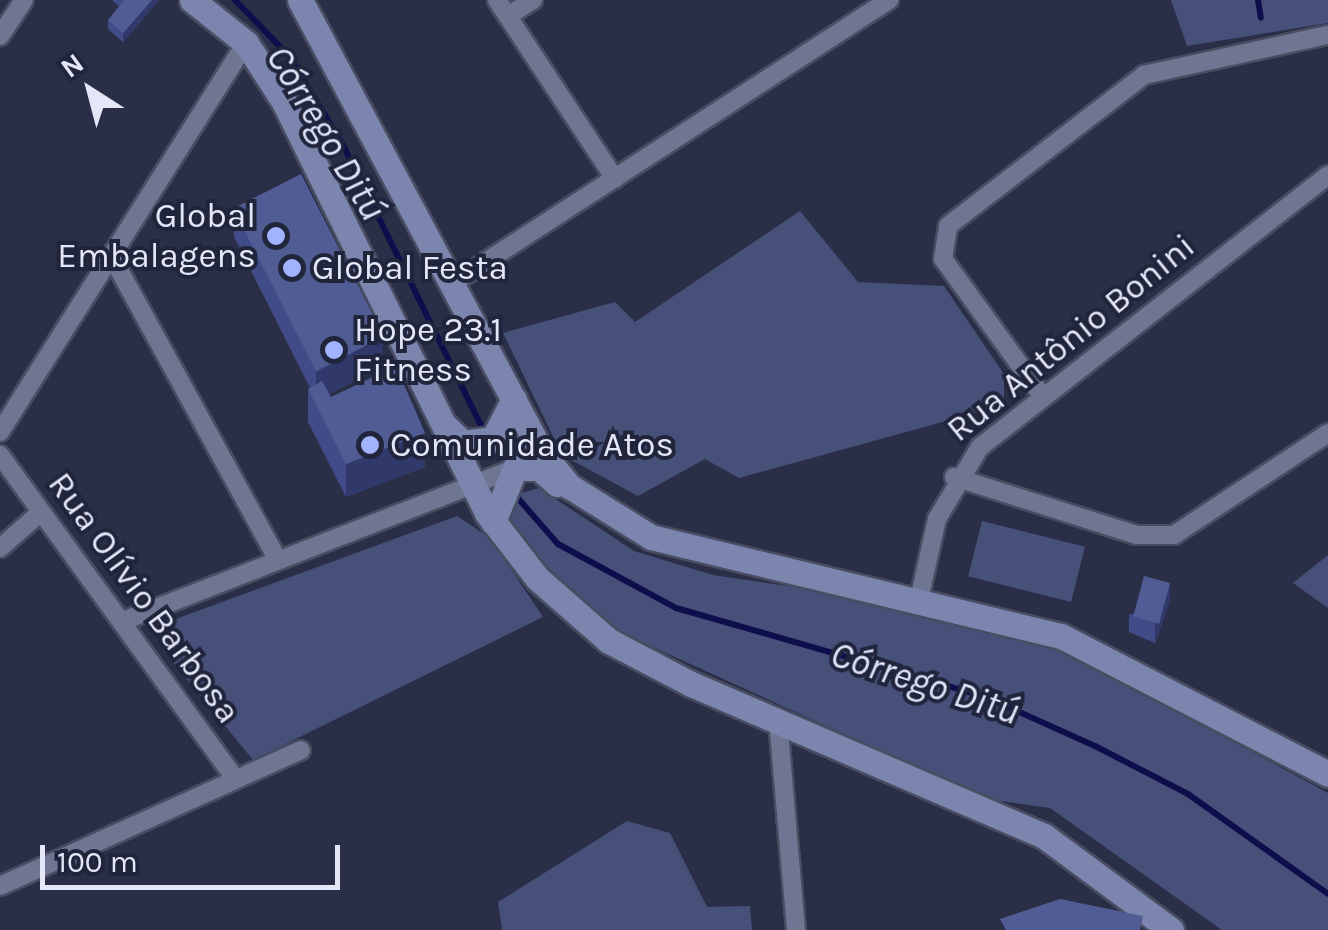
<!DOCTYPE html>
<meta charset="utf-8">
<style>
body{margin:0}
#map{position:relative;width:1328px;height:930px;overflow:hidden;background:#2a2f47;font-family:Karla,sans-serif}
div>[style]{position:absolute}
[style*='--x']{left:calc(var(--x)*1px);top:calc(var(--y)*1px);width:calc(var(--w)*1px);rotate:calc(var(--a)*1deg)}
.green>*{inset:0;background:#465079;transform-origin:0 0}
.stream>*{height:6px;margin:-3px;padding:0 3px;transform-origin:3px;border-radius:3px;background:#0f0e4d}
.roads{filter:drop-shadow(2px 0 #484d62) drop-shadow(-2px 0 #484d62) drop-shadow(0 2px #484d62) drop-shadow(0 -2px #484d62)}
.minor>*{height:18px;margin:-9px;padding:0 9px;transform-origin:9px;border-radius:9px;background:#6f7692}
.secondary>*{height:25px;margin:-12.5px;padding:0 12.5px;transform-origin:12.5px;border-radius:12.5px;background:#7b85ae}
.wall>*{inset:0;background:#404b88}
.shaded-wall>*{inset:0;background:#303969}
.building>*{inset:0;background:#525c94;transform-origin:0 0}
.dots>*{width:28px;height:28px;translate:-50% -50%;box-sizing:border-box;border:5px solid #20253c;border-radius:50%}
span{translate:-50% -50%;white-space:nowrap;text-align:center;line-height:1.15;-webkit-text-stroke:8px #20253c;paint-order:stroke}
.poi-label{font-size:35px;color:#e3e7f7}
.right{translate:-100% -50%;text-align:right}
.left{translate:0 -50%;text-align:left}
.street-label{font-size:35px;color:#e3e7f7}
.water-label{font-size:38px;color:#dee3f8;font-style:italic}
.north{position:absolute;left:40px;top:40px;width:100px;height:100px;-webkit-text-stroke:8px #20253c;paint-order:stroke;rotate:324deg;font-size:28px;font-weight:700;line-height:40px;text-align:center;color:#e3e7f7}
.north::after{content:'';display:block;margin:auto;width:35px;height:45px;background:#e3e7f7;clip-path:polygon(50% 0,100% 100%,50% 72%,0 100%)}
.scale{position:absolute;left:40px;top:845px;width:300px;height:45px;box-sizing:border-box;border:5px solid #e3e7f7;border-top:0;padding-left:12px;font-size:30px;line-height:35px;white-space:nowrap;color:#e3e7f7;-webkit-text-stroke:8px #20253c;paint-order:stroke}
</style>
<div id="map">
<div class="green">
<div style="clip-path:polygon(1171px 0,1328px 0,1328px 23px,1187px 46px)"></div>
<div style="clip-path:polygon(800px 211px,858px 282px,944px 286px,1004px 374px,1004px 405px,739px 478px,705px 459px,638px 496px,562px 455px,503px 333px,615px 302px,635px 322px)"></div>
<div style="clip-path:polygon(539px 488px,634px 551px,713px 575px,915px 605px,1057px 647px,1328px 793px,1328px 930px,1222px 930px,1050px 808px,987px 799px,622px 633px,545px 573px,508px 524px,521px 493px)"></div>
<div style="clip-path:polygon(457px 516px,490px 538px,543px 617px,253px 760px,163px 650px,173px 620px)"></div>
<div style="left:982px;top:521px;width:106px;height:57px;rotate:14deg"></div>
<div style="clip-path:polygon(1328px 555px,1328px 608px,1293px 583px)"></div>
<div style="clip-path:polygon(627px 821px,670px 833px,707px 907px,750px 906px,752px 930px,502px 930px,498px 902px)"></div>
</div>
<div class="stream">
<div style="--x:235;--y:0;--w:78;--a:46"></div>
<div style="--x:289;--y:56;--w:104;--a:58.8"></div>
<div style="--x:343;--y:145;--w:322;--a:63.8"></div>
<div style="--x:1258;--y:0;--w:18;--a:81"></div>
<div style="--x:516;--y:496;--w:64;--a:48.8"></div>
<div style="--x:558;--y:544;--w:134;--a:28.5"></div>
<div style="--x:676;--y:608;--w:323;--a:16"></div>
<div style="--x:986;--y:697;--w:120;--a:24.2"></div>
<div style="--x:1095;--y:746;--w:105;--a:27.3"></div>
<div style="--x:1188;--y:794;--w:172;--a:35.5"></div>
</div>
<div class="roads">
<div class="minor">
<div style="--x:497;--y:0;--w:214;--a:56.6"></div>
<div style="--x:508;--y:16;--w:30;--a:-33"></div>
<div style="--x:0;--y:36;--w:43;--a:-56.3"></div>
<div style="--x:112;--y:257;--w:345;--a:61.3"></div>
<div style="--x:453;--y:283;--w:520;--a:-32.99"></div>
<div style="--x:1043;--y:397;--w:170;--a:-125.9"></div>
<div style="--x:943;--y:259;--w:33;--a:-81"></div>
<div style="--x:948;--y:226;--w:247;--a:-37.6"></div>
<div style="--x:1144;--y:75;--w:188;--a:-12.3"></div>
<div style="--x:0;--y:432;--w:460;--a:-57.7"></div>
<div style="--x:0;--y:455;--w:400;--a:54"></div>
<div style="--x:954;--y:477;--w:192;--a:17.6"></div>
<div style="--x:1137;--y:535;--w:37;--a:0"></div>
<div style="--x:1174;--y:535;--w:185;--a:-33.5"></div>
<div style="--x:0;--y:548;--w:53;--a:-41.2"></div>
<div style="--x:920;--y:595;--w:78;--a:-77.4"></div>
<div style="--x:937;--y:519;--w:84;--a:-59.2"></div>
<div style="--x:980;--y:447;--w:442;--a:-38"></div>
<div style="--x:123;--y:621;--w:421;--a:-21.3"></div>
<div style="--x:778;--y:720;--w:211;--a:85.1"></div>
<div style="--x:0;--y:886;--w:330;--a:-24.3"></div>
</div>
<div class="secondary">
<div style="--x:192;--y:0;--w:69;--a:38.5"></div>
<div style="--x:246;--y:43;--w:70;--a:57.2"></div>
<div style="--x:284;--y:102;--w:458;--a:63.7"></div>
<div style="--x:487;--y:513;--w:82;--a:52.4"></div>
<div style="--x:537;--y:578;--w:96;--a:41.2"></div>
<div style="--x:609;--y:641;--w:93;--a:27.7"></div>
<div style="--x:691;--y:684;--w:384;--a:23.3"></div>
<div style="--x:1044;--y:836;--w:158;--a:36.5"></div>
<div style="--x:300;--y:0;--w:514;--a:61.89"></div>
<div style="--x:542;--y:453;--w:43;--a:50.7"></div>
<div style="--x:569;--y:486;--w:97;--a:31.9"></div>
<div style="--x:651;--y:537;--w:422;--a:13.6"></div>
<div style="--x:1061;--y:636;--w:301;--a:27.3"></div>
<div style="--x:445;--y:426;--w:25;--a:43"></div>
<div style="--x:463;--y:443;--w:30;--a:-8"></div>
<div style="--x:493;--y:439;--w:45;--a:-62.3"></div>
<div style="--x:493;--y:522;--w:58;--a:-67.8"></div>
<div style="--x:515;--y:468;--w:24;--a:0"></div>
<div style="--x:539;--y:468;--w:24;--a:42"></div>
</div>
</div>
<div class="wall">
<div style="clip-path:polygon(112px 0,159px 0,123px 42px,108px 29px,108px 20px,119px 6px)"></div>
<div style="clip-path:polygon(234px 209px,383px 366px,329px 394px,331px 397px,425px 467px,346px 497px,308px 422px,308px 389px,310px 388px,234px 237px)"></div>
<div style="clip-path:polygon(1170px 601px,1155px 643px,1129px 632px,1129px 615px)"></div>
</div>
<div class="shaded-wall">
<div style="clip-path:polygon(152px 0,159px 0,123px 42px,123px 33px)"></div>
<div style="clip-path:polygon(383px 337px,383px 366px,316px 401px,316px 372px)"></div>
<div style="clip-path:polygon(425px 433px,425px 467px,346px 497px,346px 464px)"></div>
<div style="clip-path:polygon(1170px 583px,1170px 601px,1155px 643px,1155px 625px)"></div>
</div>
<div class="building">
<div style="clip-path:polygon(122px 0,152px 0,123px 33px,108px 20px,124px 1px)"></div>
<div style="left:301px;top:174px;width:182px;height:76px;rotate:63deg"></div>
<div style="clip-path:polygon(396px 366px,425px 433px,346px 464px,308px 389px,322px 381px,331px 397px)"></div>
<div style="left:1144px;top:576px;width:27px;height:42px;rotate:15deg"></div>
<div style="clip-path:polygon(1060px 899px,1143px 916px,1140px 930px,1006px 930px,1000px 919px)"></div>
</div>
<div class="dots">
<div style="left:276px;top:236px;background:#a1b3fd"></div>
<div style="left:292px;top:268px;background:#a1b3fd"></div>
<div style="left:334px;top:350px;background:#a1b3fd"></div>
<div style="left:370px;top:445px;background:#a1b3fd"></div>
</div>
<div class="poi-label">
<span class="right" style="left:256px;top:236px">Global<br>Embalagens</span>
<span class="left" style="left:312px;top:268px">Global Festa</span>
<span class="left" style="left:354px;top:350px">Hope 23.1<br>Fitness</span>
<span class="left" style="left:390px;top:445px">Comunidade Atos</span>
</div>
<div class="street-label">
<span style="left:1071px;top:338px;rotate:-39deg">Rua Antônio Bonini</span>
<span style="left:144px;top:598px;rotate:54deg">Rua Olívio Barbosa</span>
</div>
<div class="water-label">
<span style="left:326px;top:133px;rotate:59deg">Córrego Ditú</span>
<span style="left:925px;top:683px;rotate:18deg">Córrego Ditú</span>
</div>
<div class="north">N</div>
<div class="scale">100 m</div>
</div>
